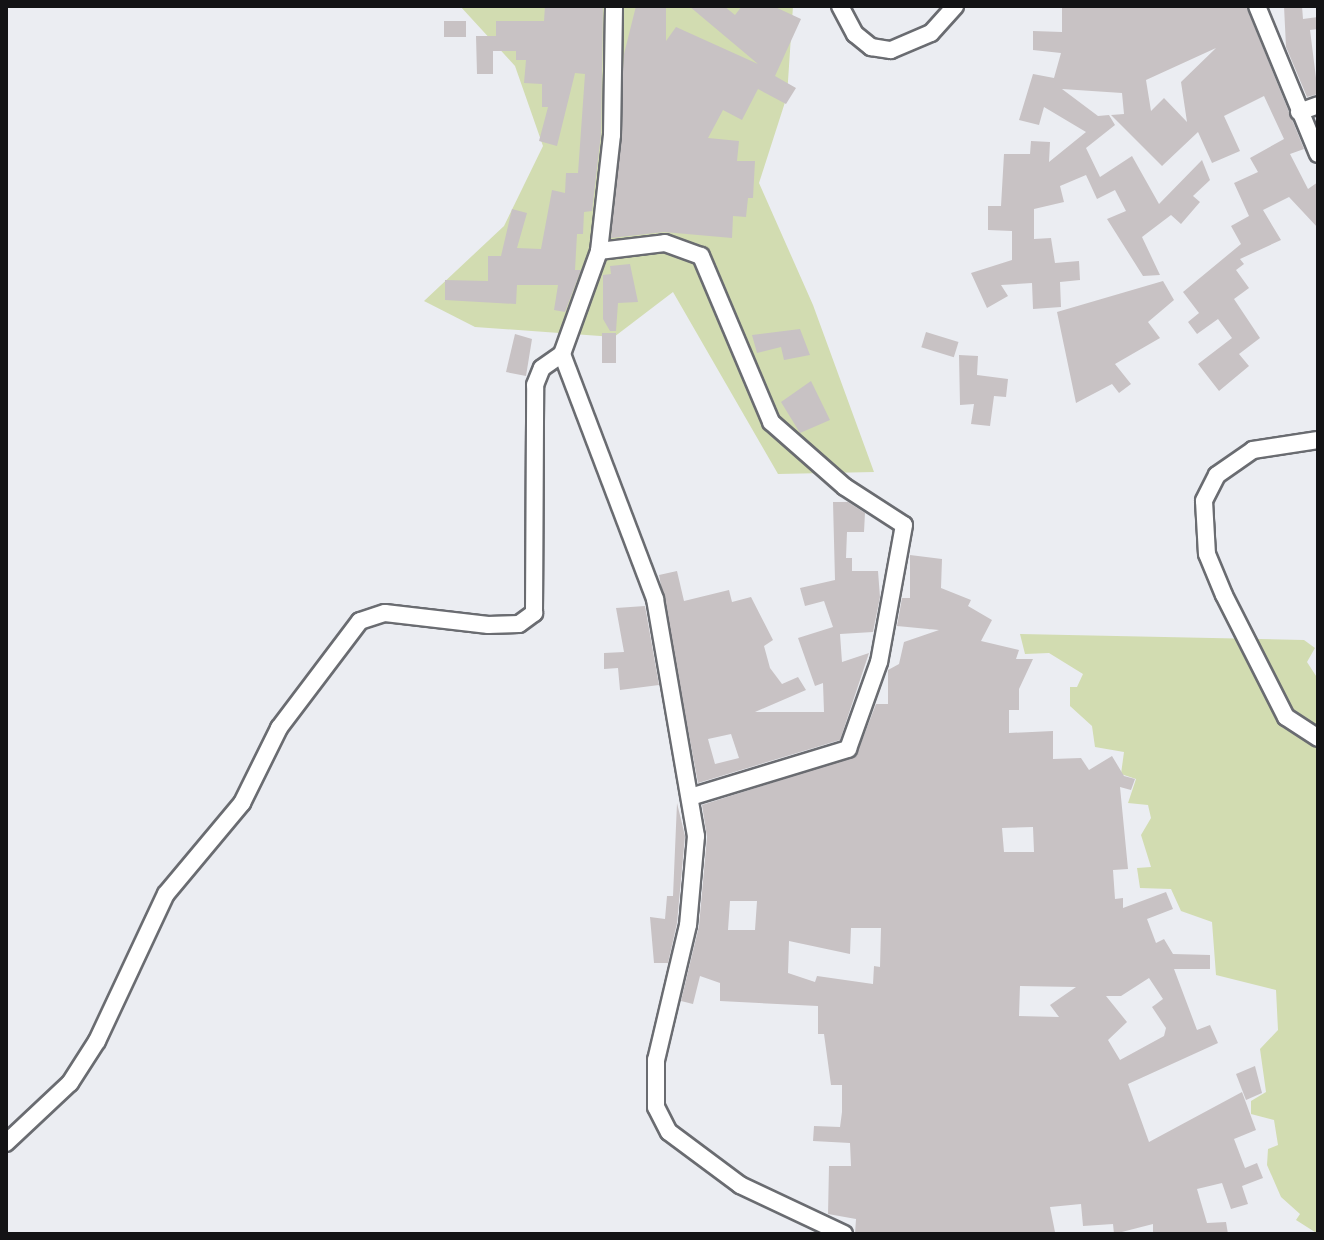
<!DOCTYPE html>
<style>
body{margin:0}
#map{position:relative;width:1324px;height:1240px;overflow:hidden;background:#ebedf2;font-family:"Nunito Sans",sans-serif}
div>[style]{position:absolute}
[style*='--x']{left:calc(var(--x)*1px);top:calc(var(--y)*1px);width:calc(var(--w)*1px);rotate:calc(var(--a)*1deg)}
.green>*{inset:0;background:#d2dcb1}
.building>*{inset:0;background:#c8c2c4;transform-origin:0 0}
.roads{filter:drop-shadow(2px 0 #6a6c71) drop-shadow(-2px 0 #6a6c71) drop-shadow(0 2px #6a6c71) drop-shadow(0 -2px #6a6c71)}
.minor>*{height:16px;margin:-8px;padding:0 8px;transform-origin:8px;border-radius:8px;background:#fff}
span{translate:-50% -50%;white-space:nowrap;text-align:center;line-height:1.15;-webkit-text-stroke:6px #f8fafe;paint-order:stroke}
.frame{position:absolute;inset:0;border:8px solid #131315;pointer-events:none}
</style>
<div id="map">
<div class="green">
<div style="clip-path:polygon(460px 6px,793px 6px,787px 96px,759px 183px,813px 305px,874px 472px,778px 474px,673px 292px,614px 337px,475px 327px,424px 301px,504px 226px,543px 146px,515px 66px)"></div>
<div style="clip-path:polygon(1020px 634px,1304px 640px,1315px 648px,1307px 662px,1318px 679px,1318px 1234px,1296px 1220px,1300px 1214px,1281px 1197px,1267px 1165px,1268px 1149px,1278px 1145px,1274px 1120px,1251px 1114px,1251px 1101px,1266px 1092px,1260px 1049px,1278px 1030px,1276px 990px,1216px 975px,1212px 922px,1181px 911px,1171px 889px,1140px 888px,1137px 868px,1151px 867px,1141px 835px,1151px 818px,1148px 805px,1128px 803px,1136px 779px,1121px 774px,1124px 752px,1095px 747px,1092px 726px,1070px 706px,1070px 687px,1077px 687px,1083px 674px,1049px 653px,1025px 654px)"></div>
</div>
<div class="building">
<div style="clip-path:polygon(545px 6px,603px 6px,601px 134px,592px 211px,584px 212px,583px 234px,577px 234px,575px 270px,581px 270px,565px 312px,554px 310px,558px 285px,517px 285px,516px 304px,445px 300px,445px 280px,488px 281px,488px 256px,501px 256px,512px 209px,527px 213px,517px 248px,541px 249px,552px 190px,565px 193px,566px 173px,578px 173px,585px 74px,575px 73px,557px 146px,539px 141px,548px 107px,542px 107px,542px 84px,524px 83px,526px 60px,516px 60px,516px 51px,493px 51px,493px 74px,477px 74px,476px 36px,496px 36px,496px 21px,544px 21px)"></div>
<div style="clip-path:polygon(636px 6px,666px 6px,666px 41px,676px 27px,758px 64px,689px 6px,724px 6px,735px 15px,742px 6px,773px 6px,801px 19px,775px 76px,796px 88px,786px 104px,758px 89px,742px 120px,723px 110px,708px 138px,739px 141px,737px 161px,755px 161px,753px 198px,748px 198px,746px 217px,733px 216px,732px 238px,664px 232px,611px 238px,624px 54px)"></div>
<div style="clip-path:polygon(evenodd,1062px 6px,1246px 6px,1304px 149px,1290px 154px,1308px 189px,1318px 182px,1318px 228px,1289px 197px,1263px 210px,1281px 240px,1240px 259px,1244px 264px,1236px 270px,1249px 288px,1234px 299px,1260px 338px,1239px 354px,1249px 366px,1219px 391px,1198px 364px,1232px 338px,1218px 319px,1197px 334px,1188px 322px,1199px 313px,1183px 292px,1241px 244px,1231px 226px,1249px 216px,1234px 183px,1258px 172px,1250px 158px,1284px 139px,1264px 96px,1224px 116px,1240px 151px,1212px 163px,1198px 132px,1162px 166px,1111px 115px,1124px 114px,1122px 93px,1062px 89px,1098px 116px,1109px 115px,1115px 125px,1086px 148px,1100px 177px,1132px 156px,1159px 204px,1202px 160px,1210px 180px,1193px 196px,1200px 202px,1181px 224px,1171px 215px,1142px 237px,1160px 275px,1143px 276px,1107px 219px,1126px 211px,1115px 190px,1097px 199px,1086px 175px,1060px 186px,1064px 202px,1034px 209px,1034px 239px,1051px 238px,1055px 263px,1079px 261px,1080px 280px,1060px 282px,1061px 307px,1033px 309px,1032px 283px,1001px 285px,1008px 296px,987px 308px,971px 273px,1012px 260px,1012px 231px,988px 230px,988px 206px,1001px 206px,1004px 154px,1030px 154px,1031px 141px,1050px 142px,1049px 162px,1086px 132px,1044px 107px,1039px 125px,1019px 120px,1033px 74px,1054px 78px,1061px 53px,1033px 50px,1033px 31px,1062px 32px,1062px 6px,1216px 48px,1181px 82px,1187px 122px,1164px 98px,1151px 111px,1146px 80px,1216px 48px)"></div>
<div style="clip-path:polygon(1284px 6px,1302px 6px,1303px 19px,1318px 17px,1318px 29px,1310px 30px,1318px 94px,1307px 97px,1286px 47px)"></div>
<div style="left:444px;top:21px;width:22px;height:16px"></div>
<div style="clip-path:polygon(630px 264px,638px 302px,618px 303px,616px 331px,610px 331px,603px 319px,603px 275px,611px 274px,610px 266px)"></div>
<div style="clip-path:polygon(1163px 281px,1174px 300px,1148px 322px,1160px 338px,1115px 364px,1131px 384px,1119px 393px,1112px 384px,1076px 403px,1057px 312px)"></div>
<div style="clip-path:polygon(800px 329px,810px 355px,784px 360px,781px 347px,757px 353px,752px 335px)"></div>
<div style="left:926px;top:332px;width:34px;height:16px;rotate:17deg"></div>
<div style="left:602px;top:333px;width:14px;height:30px"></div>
<div style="clip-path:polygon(515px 334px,532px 339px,526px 376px,506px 372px)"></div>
<div style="clip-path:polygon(959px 355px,978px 356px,977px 375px,1008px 379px,1006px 397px,994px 396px,990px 426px,971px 424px,974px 404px,960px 405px)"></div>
<div style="clip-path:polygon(811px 381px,830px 420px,800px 433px,781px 402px)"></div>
<div style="clip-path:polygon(evenodd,833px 502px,848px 502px,865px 513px,864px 532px,847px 532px,846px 558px,852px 558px,852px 571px,878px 571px,880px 597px,873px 632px,840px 634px,842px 662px,869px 653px,840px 740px,698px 783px,659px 575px,677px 571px,684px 601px,729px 590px,732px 602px,751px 597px,773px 640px,764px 646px,770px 668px,782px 684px,798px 677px,806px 690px,755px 712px,824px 712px,823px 683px,815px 686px,798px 638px,833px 627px,824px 601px,805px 606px,800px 588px,835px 580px,833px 502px,731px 734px,739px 758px,715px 764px,708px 739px,731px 734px)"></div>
<div style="clip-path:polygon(evenodd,910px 555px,942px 559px,941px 588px,971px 600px,968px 606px,992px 620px,981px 641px,1019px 650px,1016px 659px,1033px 659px,1019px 689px,1019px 710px,1009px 710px,1009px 733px,1053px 731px,1053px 759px,1081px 758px,1089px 770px,1112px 756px,1124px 776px,1135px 779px,1131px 790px,1120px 787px,1128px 869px,1113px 870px,1115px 899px,1123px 898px,1123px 908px,1166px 892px,1173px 909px,1147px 919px,1156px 943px,1164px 939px,1173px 954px,1210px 955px,1210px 969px,1174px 969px,1197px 1030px,1210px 1025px,1218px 1043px,1128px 1084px,1149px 1142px,1242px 1092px,1256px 1130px,1234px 1139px,1245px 1168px,1257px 1163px,1263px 1178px,1242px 1186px,1248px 1204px,1231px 1209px,1222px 1183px,1197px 1189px,1207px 1223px,1226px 1222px,1228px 1234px,1153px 1234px,1153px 1224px,1114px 1234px,1113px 1224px,1083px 1226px,1081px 1204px,1050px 1207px,1055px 1232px,1046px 1234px,855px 1234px,856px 1219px,828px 1214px,829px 1166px,851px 1166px,850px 1143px,813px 1141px,814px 1126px,840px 1127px,842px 1112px,842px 1085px,831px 1085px,824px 1034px,818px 1034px,818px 1006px,720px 1001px,720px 983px,700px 976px,693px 1004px,681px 1001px,699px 926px,707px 837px,702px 805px,856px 756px,876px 704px,888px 704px,888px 670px,899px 664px,904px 642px,939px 630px,897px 626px,902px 598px,910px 598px,910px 555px,1033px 827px,1034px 852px,1004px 852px,1002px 828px,1033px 827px,910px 555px,730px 901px,757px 901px,755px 930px,728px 930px,730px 901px,910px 555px,851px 928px,881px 928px,880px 967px,874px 966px,873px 984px,817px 976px,815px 982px,788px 973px,789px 941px,850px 954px,851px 928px,910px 555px,1149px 978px,1163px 999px,1152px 1007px,1166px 1028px,1164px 1036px,1120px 1060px,1108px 1040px,1127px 1022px,1106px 996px,1121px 996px,1149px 978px,910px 555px,1020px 986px,1076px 987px,1050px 1005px,1059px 1017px,1019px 1016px,1020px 986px)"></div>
<div style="clip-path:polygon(645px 606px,659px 685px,620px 690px,618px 668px,604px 669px,604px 653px,624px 652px,616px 608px)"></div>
<div style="clip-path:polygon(677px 803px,685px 836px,677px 923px,668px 963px,654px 963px,650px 917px,665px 919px,667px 896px,673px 896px)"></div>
<div style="clip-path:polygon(1255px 1066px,1262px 1093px,1246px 1100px,1236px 1074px)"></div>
</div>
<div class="roads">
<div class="minor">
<div style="--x:840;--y:6;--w:32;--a:62"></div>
<div style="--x:855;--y:34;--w:21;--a:39"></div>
<div style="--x:871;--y:47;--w:20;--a:9"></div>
<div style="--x:891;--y:50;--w:43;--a:-23"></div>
<div style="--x:931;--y:33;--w:36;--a:-48"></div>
<div style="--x:1257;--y:6;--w:160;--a:67.6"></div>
<div style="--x:1299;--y:112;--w:20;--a:-20"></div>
<div style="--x:599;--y:251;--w:66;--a:-6.9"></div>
<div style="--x:665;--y:243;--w:38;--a:20"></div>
<div style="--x:701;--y:256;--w:180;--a:67.1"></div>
<div style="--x:771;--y:422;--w:98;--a:41.3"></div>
<div style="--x:845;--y:487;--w:70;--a:32.8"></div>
<div style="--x:904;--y:525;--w:139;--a:100.3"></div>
<div style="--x:879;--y:662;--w:92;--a:109.6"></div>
<div style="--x:848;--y:749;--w:165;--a:163.1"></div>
<div style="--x:562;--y:354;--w:262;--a:69.2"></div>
<div style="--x:655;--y:599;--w:241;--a:80.2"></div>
<div style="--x:696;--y:836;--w:89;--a:95.1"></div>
<div style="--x:688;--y:925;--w:139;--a:103.3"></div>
<div style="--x:656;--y:1060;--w:47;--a:90"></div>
<div style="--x:656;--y:1107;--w:28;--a:63"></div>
<div style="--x:669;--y:1132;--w:89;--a:36.7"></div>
<div style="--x:740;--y:1185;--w:115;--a:25.2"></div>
<div style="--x:1318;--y:440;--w:66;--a:171.3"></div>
<div style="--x:1253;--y:450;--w:44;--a:145.2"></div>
<div style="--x:1217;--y:475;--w:29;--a:117"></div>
<div style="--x:1204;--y:501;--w:53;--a:86.8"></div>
<div style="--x:1207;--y:554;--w:44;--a:67.5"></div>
<div style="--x:1224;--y:595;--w:137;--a:63.1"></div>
<div style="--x:1286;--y:717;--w:38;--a:33"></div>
<div style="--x:6;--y:1143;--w:88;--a:-43.2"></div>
<div style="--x:70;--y:1083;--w:50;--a:-57.3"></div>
<div style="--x:97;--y:1041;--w:162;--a:-64.9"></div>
<div style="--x:166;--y:894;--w:119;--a:-50.1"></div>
<div style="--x:242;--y:803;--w:84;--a:-63.7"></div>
<div style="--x:279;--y:728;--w:134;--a:-52.9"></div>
<div style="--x:360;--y:621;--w:26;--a:-18"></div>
<div style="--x:385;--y:613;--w:104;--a:6.6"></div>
<div style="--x:488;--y:625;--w:31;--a:-2"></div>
<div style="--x:519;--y:624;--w:19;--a:-36"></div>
<div style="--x:534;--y:613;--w:228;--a:-89.7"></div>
<div style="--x:535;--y:385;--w:18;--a:-68"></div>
<div style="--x:542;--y:368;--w:24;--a:-35"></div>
<div style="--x:562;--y:354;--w:109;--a:-70.2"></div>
<div style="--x:599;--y:251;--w:117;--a:-83.6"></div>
<div style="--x:612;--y:135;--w:129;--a:-89.1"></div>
</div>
</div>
<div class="frame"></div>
</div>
